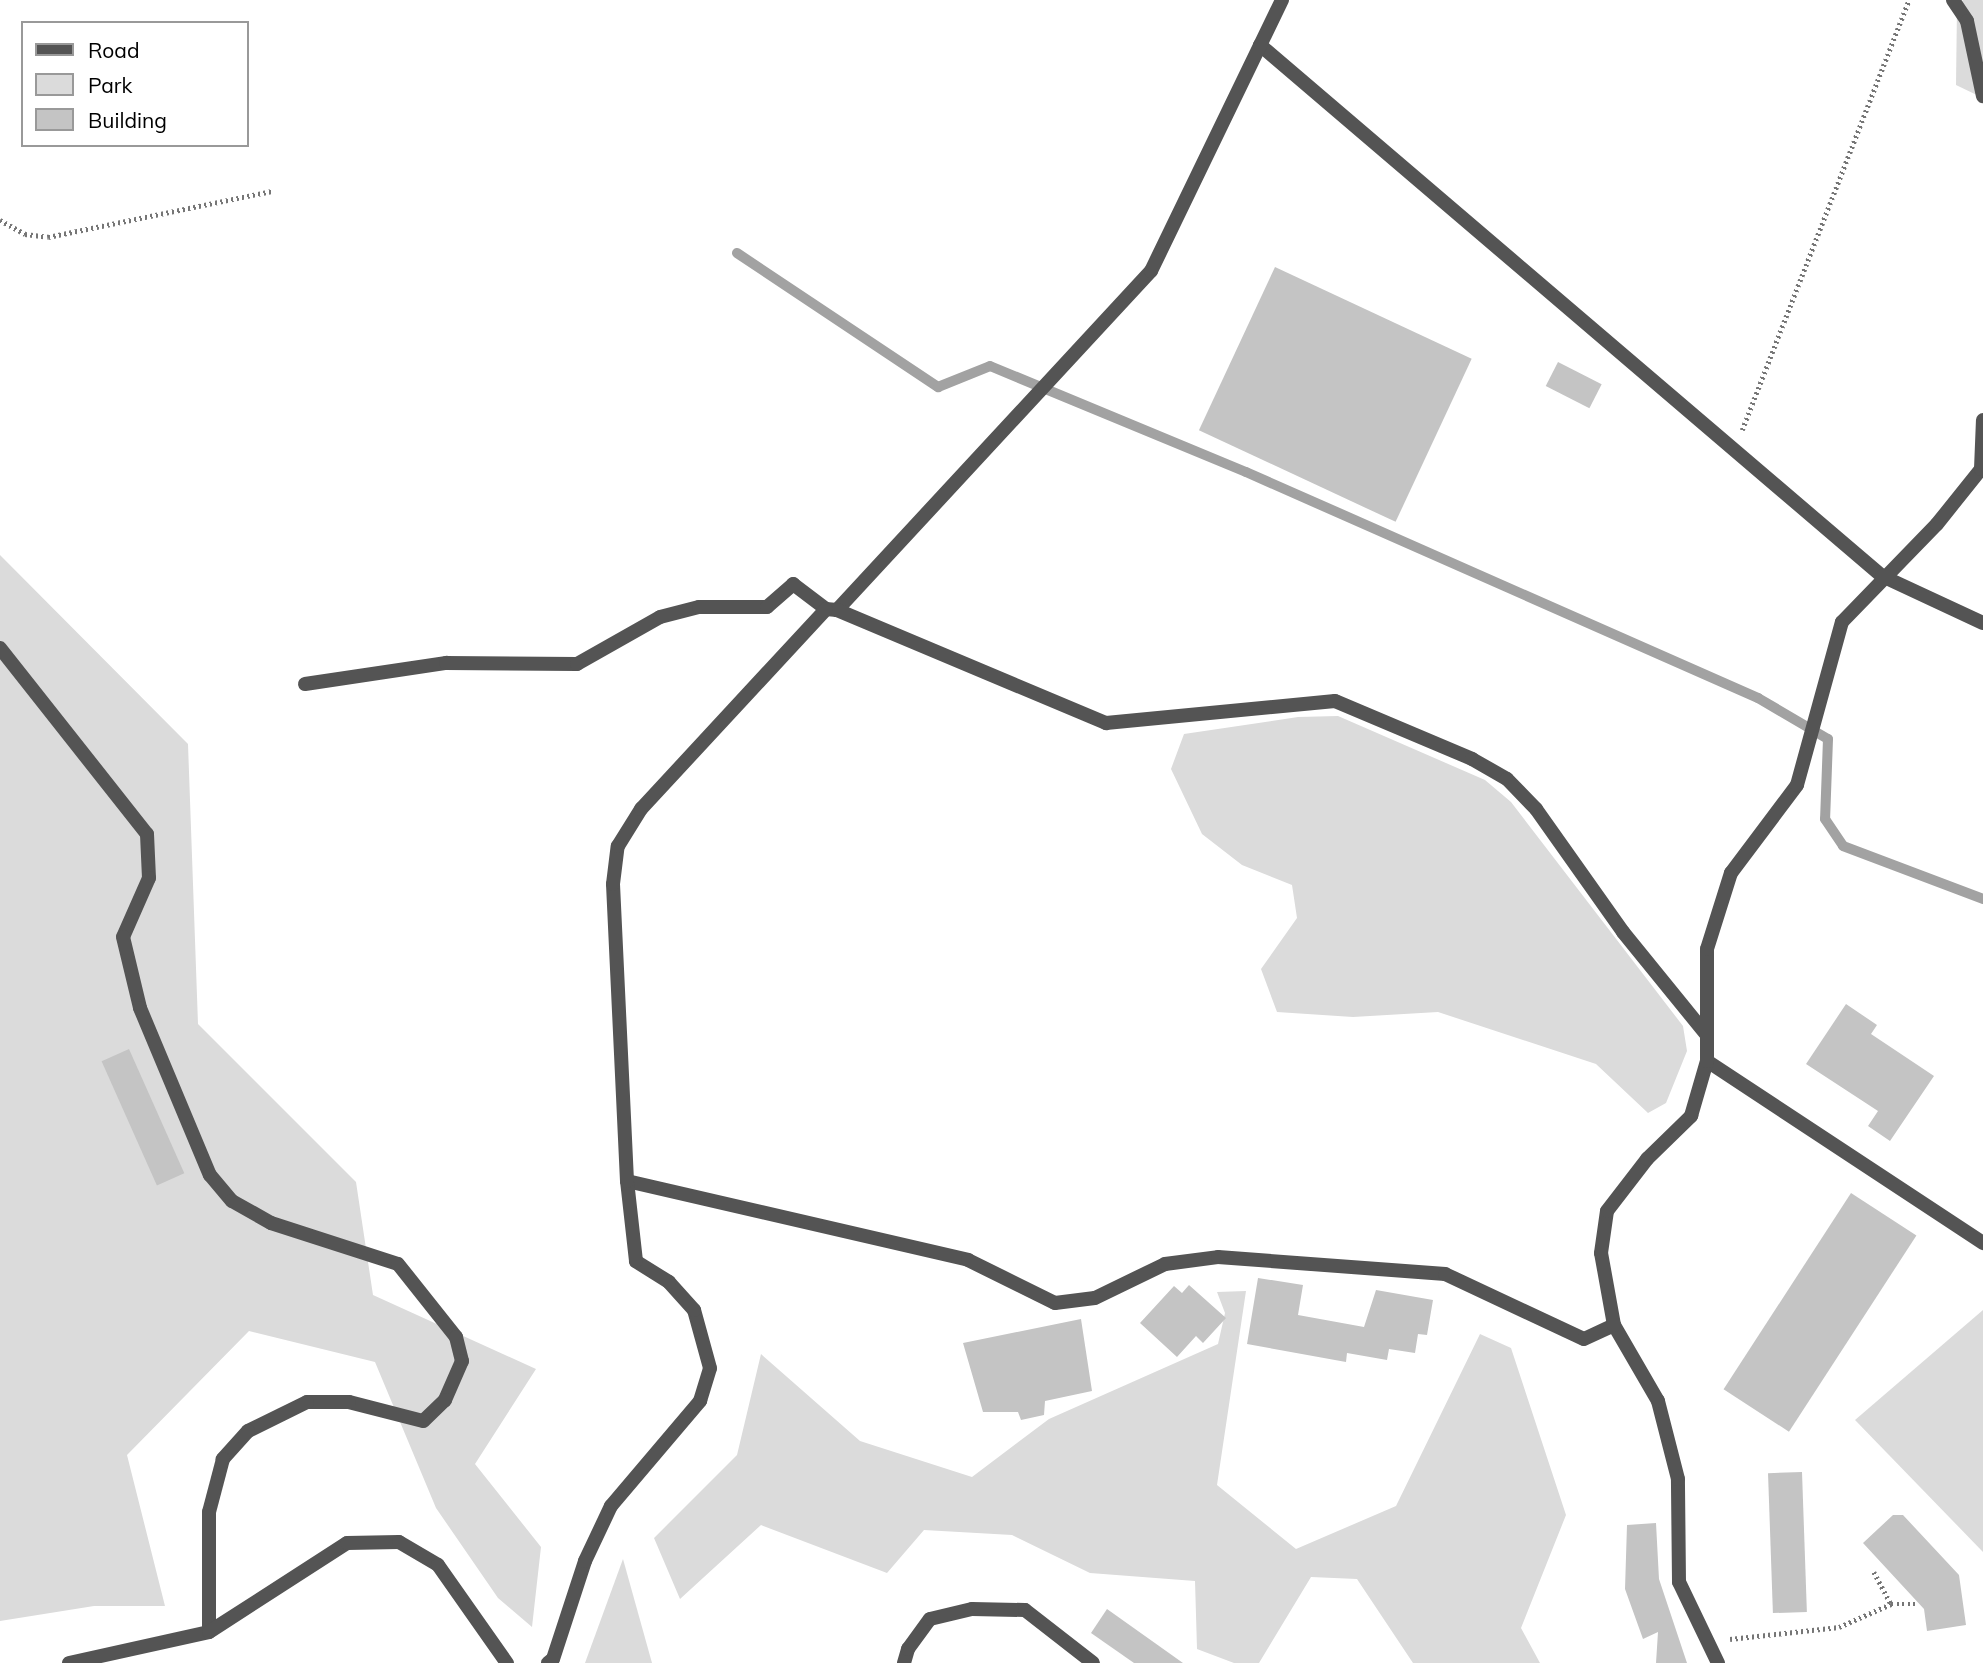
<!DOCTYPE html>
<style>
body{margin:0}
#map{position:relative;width:1983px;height:1663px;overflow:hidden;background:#fff;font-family:Mulish,sans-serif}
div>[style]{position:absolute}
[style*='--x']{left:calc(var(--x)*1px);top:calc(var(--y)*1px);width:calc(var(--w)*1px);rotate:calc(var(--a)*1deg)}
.green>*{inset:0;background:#dbdbdb}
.stream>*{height:10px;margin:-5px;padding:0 5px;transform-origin:5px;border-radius:5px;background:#a2a2a2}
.building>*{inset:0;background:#c4c4c4;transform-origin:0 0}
.path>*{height:4.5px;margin-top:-2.25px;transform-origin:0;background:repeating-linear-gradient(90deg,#767676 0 2px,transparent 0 5.5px)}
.street>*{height:14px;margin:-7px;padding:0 7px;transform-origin:7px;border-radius:7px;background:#545454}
span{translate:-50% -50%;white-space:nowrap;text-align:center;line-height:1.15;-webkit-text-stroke:6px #fff;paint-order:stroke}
.legend{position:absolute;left:21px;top:21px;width:228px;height:126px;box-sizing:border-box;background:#fff;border:2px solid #999;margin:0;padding:9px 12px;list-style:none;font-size:21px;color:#000}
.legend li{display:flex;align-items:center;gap:14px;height:35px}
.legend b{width:35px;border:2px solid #999}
</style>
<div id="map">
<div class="green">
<div style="clip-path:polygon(1963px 0,1983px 0,1983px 98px,1956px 85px,1957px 6px)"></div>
<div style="clip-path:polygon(0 555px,188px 744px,198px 1024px,356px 1182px,373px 1295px,536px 1369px,475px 1464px,541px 1547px,532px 1627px,498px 1598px,436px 1508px,375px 1362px,249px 1331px,127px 1455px,165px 1606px,94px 1606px,0 1621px)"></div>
<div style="clip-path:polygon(1338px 716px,1485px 780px,1511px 802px,1683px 1026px,1687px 1051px,1666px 1103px,1648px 1113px,1596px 1064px,1438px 1012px,1353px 1017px,1277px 1012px,1261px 969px,1297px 918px,1292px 885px,1242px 865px,1202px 834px,1171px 769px,1184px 734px,1298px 717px)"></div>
<div style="clip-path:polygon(1246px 1291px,1217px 1485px,1296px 1549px,1396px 1506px,1480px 1334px,1511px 1348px,1566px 1515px,1521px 1628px,1540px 1663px,1413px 1663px,1357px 1579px,1311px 1577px,1259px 1663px,1234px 1663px,1197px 1649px,1195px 1581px,1090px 1573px,1012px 1535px,924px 1530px,887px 1573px,761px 1525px,680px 1599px,654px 1538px,737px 1455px,761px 1354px,860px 1441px,972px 1477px,1049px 1419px,1218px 1344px,1225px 1313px,1217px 1292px)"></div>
<div style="clip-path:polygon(1983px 1310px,1983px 1552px,1855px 1420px)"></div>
<div style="clip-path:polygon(623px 1559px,652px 1663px,585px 1663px)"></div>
</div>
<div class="stream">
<div style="--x:737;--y:253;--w:242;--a:33.7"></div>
<div style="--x:938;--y:387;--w:56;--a:-22"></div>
<div style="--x:990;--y:366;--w:277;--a:22.5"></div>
<div style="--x:1246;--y:472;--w:560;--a:23.82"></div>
<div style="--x:1758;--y:698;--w:81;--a:30.4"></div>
<div style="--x:1828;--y:739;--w:80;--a:92.1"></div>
<div style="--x:1825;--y:819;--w:32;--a:56"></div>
<div style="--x:1843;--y:846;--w:150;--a:20.7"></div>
</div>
<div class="building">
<div style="left:1275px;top:267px;width:217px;height:180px;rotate:25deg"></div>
<div style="left:1558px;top:362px;width:49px;height:27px;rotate:27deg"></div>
<div style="clip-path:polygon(1846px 1004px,1877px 1025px,1871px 1034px,1934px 1076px,1890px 1141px,1868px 1126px,1878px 1111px,1806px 1064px)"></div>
<div style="left:129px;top:1049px;width:136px;height:30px;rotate:66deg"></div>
<div style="left:1851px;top:1193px;width:78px;height:234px;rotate:33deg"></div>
<div style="clip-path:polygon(1258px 1278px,1303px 1285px,1298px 1315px,1364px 1327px,1376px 1290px,1433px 1300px,1427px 1335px,1418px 1334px,1415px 1353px,1389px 1349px,1387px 1360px,1347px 1353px,1346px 1362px,1247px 1344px)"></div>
<div style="clip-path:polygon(1189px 1285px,1226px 1318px,1203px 1343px,1196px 1336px,1177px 1357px,1140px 1323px,1174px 1286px,1182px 1293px)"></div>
<div style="clip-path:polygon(1081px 1319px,1092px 1391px,1045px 1401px,1044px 1415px,1021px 1420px,1018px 1412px,983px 1412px,963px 1343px)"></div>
<div style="left:1802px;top:1472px;width:140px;height:34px;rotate:88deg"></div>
<div style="clip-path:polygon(1893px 1515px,1903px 1515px,1959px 1575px,1966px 1625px,1927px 1631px,1924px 1609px,1863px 1543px)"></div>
<div style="clip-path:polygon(1656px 1523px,1659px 1579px,1687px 1663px,1656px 1663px,1658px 1632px,1643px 1639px,1625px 1589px,1627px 1525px)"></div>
<div style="clip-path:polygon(1107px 1609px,1183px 1663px,1134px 1663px,1091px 1633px)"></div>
</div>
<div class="path">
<div style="--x:0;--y:220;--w:29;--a:29"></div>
<div style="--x:25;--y:234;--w:23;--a:7"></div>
<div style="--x:48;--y:237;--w:230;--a:-11.6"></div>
<div style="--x:1742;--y:430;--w:461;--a:-68.8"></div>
<div style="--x:1874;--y:1572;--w:36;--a:62"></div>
<div style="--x:1730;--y:1639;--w:110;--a:-6.3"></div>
<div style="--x:1839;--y:1627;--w:57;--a:-23.9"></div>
<div style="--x:1891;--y:1604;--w:27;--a:0"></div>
</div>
<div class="street">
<div style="--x:1953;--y:0;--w:25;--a:56"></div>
<div style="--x:1967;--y:21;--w:77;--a:78"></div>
<div style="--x:1260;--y:45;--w:818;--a:40.49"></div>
<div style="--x:1882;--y:576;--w:111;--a:25"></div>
<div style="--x:837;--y:610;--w:462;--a:-47.2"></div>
<div style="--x:1151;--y:271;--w:301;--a:-64.2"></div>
<div style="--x:0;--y:648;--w:237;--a:51.7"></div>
<div style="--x:147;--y:834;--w:44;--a:87.4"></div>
<div style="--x:149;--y:878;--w:64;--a:113.8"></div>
<div style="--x:123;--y:937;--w:73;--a:76.5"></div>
<div style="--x:140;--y:1008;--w:181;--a:67.3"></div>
<div style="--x:210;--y:1175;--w:34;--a:50"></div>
<div style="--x:232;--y:1201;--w:45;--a:29.4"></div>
<div style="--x:271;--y:1223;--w:133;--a:17.9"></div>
<div style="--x:398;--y:1264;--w:93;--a:51.5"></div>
<div style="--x:456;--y:1337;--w:25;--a:76"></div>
<div style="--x:462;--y:1361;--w:43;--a:113.6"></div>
<div style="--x:445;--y:1400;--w:30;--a:136"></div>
<div style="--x:423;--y:1421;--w:76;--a:-165.6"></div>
<div style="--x:349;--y:1402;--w:42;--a:180"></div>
<div style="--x:307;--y:1402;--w:66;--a:153.8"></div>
<div style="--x:248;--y:1431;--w:38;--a:132"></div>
<div style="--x:223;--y:1459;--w:55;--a:104.8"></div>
<div style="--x:209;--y:1512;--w:120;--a:90"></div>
<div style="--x:305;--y:684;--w:143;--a:-8.5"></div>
<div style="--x:446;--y:663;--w:131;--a:0.4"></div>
<div style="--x:577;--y:664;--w:95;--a:-29.5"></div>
<div style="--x:660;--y:617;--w:40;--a:-14.4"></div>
<div style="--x:699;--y:607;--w:68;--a:0"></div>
<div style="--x:767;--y:607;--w:35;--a:-41"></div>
<div style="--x:793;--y:584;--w:41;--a:37.1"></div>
<div style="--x:826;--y:609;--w:11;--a:5"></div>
<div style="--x:837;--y:610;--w:292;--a:22.8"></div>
<div style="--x:1106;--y:723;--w:230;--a:-5.5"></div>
<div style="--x:1335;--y:701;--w:149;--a:22.9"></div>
<div style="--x:1472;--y:759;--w:40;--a:29.7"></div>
<div style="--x:1507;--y:779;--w:42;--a:46"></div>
<div style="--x:1536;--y:809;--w:151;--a:54.7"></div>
<div style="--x:1623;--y:932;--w:130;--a:50.9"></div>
<div style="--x:1707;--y:1061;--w:331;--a:33.4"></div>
<div style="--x:627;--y:1181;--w:350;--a:13"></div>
<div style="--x:968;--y:1260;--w:97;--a:26.3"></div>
<div style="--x:1055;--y:1303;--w:40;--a:-7.1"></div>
<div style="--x:1095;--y:1298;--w:78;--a:-25.9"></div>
<div style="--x:1165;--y:1264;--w:53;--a:-7.5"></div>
<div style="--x:1218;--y:1257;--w:228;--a:4.3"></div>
<div style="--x:1445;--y:1274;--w:153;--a:25.1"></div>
<div style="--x:1584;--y:1339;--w:33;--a:-25"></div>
<div style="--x:69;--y:1663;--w:143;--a:-12.5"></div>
<div style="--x:209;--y:1632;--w:164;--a:-32.8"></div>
<div style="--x:347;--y:1543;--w:52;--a:-1.1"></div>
<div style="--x:399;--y:1542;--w:45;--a:30.5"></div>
<div style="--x:438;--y:1565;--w:120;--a:54.9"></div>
<div style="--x:548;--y:1663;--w:6;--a:-39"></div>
<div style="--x:553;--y:1659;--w:103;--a:-71.9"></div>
<div style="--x:585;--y:1561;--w:61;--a:-64.7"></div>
<div style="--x:611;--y:1506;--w:138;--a:-49.7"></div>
<div style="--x:700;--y:1401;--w:34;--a:-73"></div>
<div style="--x:710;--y:1368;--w:60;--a:-105.4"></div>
<div style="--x:694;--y:1310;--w:38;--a:-132"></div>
<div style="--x:669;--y:1282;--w:39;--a:-148"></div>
<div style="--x:636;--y:1261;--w:81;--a:-96.4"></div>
<div style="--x:627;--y:1181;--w:297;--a:-92.7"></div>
<div style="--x:613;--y:884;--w:38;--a:-83"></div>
<div style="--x:618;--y:846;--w:44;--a:-58.1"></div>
<div style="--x:641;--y:809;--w:272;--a:-47.2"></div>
<div style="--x:904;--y:1663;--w:15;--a:-74"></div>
<div style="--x:908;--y:1649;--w:37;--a:-54"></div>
<div style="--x:930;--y:1619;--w:43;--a:-13.4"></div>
<div style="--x:972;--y:1609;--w:53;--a:1.1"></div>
<div style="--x:1025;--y:1610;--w:86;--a:37.9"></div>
<div style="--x:1718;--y:1663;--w:90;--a:-115.7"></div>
<div style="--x:1679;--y:1582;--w:103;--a:-90.6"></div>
<div style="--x:1678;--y:1479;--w:81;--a:-104.4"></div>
<div style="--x:1658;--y:1401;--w:88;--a:-120.1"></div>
<div style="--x:1614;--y:1325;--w:73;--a:-100.2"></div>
<div style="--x:1601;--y:1253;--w:42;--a:-81.9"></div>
<div style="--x:1607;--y:1211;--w:66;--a:-52.4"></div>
<div style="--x:1647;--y:1159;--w:62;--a:-44.3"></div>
<div style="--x:1691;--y:1116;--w:57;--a:-73.8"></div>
<div style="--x:1707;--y:1061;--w:112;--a:-90"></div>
<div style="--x:1707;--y:949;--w:80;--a:-72.5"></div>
<div style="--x:1731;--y:873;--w:110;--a:-53.1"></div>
<div style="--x:1797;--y:785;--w:169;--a:-74.6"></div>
<div style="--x:1842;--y:622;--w:136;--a:-45.9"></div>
<div style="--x:1937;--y:524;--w:70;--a:-51.3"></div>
<div style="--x:1981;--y:469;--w:49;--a:-87.7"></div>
</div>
<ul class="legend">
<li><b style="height:9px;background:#545454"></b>Road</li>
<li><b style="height:19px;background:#dbdbdb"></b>Park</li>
<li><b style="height:19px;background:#c4c4c4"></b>Building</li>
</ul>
</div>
